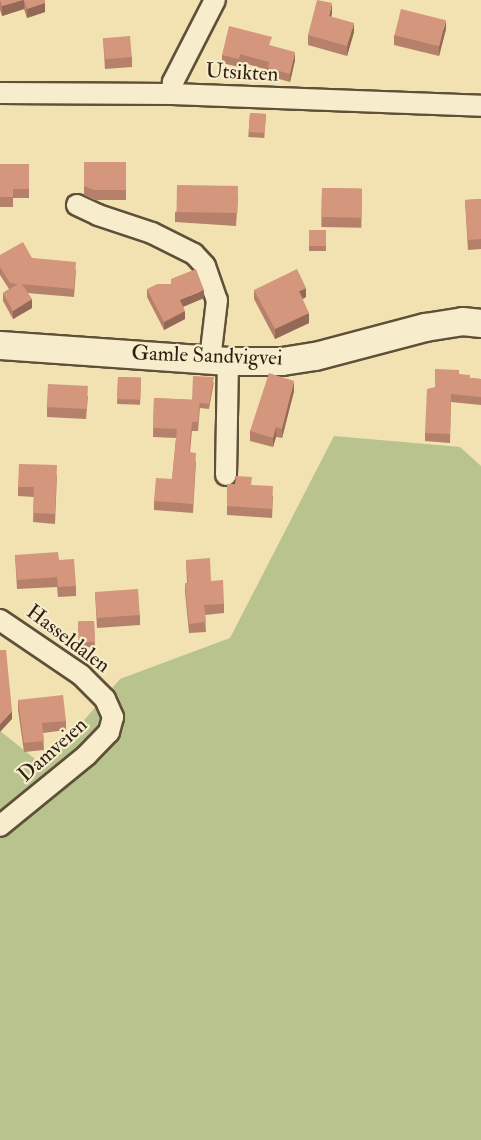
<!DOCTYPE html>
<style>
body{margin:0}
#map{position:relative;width:481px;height:1140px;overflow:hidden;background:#f2e1b1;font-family:"IM FELL Double Pica",serif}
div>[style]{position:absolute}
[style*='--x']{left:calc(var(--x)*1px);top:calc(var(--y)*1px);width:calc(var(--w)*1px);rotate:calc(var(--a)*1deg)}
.green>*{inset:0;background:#b8c38d}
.roads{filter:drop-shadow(2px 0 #5e5039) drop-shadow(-2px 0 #5e5039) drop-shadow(0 2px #5e5039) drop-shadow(0 -2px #5e5039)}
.street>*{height:20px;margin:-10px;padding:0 10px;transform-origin:10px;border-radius:10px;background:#f7eccc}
.secondary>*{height:27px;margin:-13.5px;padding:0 13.5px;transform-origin:13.5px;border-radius:13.5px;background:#f7eccc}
.wall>*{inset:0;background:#b6816b;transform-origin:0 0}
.shaded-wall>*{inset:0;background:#946957}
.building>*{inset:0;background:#d4967c;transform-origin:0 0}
span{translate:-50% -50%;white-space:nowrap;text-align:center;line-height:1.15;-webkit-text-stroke:4.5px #f7eccc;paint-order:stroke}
.street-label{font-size:21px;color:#2d1f11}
</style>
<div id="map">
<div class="green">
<div style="clip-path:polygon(334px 436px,460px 447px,481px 466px,481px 1140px,0 1140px,0 731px,44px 766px,120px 679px,230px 638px)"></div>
</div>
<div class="roads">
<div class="street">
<div style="--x:0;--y:93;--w:172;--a:0.3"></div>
<div style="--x:172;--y:94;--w:309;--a:2.2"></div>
<div style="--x:172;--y:94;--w:12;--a:-85"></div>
<div style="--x:173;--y:82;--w:92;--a:-62.9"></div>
<div style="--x:77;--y:205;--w:23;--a:25"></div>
<div style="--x:98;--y:215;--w:57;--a:18.4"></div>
<div style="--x:152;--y:233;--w:47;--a:26.6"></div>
<div style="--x:194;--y:254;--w:16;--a:47"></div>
<div style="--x:205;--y:266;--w:36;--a:71"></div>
<div style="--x:217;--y:300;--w:60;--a:96.7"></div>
<div style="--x:226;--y:475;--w:114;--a:-89"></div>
<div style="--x:0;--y:620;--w:98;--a:34.2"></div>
<div style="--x:81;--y:675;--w:34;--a:45"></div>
<div style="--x:105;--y:699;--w:20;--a:66"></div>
<div style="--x:113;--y:717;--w:16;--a:105"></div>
<div style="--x:109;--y:732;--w:32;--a:134"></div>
<div style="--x:87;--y:755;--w:112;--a:140.8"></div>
</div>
<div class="secondary">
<div style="--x:0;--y:345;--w:229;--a:4"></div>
<div style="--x:228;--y:361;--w:54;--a:0"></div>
<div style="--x:282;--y:361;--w:33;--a:-9"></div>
<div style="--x:315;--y:356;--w:114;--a:-14.8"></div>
<div style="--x:425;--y:327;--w:37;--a:-9"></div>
<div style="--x:462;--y:321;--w:19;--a:6"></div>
</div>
</div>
<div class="wall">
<div style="clip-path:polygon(0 0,45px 0,45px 12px,27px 18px,24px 9px,2px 16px,0 10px)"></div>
<div style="clip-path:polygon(332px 13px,331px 17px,354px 32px,347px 56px,308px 45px,308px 35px)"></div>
<div style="clip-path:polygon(446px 29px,439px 56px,394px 45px,394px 35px)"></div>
<div style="clip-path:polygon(103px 38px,132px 57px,132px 67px,105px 69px)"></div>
<div style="clip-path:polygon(271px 46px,295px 60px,290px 82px,268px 76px,268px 70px,240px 62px,239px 67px,222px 63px,222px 55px)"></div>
<div style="left:250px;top:113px;width:16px;height:24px;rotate:4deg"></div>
<div style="clip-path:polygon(84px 162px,126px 162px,126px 200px,94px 200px,84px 195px)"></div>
<div style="clip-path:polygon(0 164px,29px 164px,29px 198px,13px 198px,13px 207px,0 207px)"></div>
<div style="left:322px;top:188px;width:40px;height:39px;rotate:1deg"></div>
<div style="clip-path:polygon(238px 196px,236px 226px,175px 222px,175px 212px)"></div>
<div style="clip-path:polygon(481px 199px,481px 249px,468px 250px,465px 200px)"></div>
<div style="left:309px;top:230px;width:17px;height:21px"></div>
<div style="clip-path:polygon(0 255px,32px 258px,76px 270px,74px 297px,27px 293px,32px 308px,13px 319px,3px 301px,3px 293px,9px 289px,0 275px)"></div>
<div style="clip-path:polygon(147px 289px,204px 298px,183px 307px,185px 319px,164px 330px,147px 297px)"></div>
<div style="clip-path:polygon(254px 290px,306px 297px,302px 299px,309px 323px,275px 339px,254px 299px)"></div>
<div style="clip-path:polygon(459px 374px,470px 378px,481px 379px,481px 405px,451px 402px,450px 443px,425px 441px,425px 433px)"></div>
<div style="left:118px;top:377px;width:23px;height:27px;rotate:2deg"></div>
<div style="clip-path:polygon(214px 382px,209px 409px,200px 408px,198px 431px,192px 431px,190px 452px,196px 462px,193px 513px,154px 510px,154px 501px,172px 479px,176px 438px,153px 437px,154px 398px,192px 400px)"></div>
<div style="clip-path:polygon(294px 391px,282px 438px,276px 437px,273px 447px,250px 441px,250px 431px)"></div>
<div style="clip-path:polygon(88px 396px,86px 419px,47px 417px,47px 407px)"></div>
<div style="clip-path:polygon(57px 475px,55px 524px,33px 522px,34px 497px,18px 496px,18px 487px)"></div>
<div style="clip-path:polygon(227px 484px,252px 485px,273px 496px,272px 518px,227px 515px)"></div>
<div style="clip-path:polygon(15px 555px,59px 560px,76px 586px,76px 596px,58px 597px,57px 587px,17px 589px)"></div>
<div style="clip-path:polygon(186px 560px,211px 581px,224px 604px,224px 613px,205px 615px,206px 632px,189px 633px,185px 592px,185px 583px,187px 583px)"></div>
<div style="clip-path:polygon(95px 592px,140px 615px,140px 625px,97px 628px)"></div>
<div style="left:94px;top:621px;width:26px;height:16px;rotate:88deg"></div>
<div style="clip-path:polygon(18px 700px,66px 721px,66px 730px,43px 733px,44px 750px,24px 752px,18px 710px)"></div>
</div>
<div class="shaded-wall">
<div style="clip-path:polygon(24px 0,24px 9px,2px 16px,2px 6px)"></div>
<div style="clip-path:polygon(45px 3px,45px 12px,27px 18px,27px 9px)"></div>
<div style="clip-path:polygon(332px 3px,332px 13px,329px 26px,329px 16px)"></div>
<div style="clip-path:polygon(446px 20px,446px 29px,439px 56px,439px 47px)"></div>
<div style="clip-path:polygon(354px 23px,354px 32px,347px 56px,347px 46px)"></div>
<div style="clip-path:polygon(295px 52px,295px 60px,290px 82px,290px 74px)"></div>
<div style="clip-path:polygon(306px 288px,306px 297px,299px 301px,299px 291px)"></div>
<div style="clip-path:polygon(204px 290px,204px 298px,180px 308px,180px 300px)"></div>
<div style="clip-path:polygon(32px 299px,32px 308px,13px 319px,13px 311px)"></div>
<div style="clip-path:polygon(185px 311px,185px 319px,164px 330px,164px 322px)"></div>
<div style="clip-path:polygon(309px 313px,309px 323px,275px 339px,275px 329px)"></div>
<div style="clip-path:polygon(294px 381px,294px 391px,282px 438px,282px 429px)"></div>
<div style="clip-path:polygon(276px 427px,276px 437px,273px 447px,273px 438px)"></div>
<div style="clip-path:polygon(12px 711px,12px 719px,0 732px,0 724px)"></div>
</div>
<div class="building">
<div style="clip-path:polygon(0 0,23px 0,2px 6px)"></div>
<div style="clip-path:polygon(24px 0,45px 0,45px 3px,27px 9px)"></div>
<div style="clip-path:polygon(317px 0,332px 3px,329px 16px,354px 23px,347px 46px,308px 35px)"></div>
<div style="left:401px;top:9px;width:46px;height:27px;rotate:14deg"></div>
<div style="clip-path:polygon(229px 26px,272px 37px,269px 45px,295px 52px,290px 74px,268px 68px,269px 62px,240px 54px,239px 59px,222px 55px)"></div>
<div style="left:130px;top:36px;width:21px;height:27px;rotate:85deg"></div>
<div style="left:250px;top:113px;width:16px;height:19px;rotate:4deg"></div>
<div style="clip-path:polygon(84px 162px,126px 162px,126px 190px,94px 190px,84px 186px)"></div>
<div style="clip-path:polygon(0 164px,29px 164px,29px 189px,13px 189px,13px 197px,0 197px)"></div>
<div style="left:177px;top:185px;width:61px;height:27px;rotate:1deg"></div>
<div style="left:322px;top:188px;width:40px;height:29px;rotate:1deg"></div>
<div style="clip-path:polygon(481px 199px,481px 239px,468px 240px,465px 200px)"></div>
<div style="left:309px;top:230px;width:17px;height:16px"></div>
<div style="clip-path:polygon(23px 242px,32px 258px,76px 262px,74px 289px,22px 284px,32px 299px,13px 311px,3px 293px,18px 284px,10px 283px,0 267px,0 255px)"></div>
<div style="clip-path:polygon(196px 269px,204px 290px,180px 300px,185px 311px,164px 322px,147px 289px,157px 284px,171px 284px,171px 279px)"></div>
<div style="clip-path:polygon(297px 269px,306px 288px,299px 291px,309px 313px,275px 329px,254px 290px)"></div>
<div style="clip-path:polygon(435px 369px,459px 370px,459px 374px,470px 375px,470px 378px,481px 379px,481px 397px,451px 394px,450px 434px,425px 433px,427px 389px,435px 387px)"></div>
<div style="clip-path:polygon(269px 373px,294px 381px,282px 429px,276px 427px,273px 438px,250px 431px)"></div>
<div style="clip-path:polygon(193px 376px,214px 377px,209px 404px,200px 403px,200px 400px,192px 400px)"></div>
<div style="left:118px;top:377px;width:23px;height:22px;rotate:2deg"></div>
<div style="left:48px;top:384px;width:40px;height:23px;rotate:3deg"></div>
<div style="clip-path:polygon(154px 398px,200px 400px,198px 422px,192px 422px,189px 452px,196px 453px,193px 504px,154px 501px,156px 478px,172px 479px,177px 429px,153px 428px)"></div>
<div style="clip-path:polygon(19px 464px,57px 465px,55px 514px,33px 513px,34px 487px,18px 487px)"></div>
<div style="clip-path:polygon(236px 476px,252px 477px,251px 485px,273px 486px,272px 509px,227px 506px,227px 484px,235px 484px)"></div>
<div style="clip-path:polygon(58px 552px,59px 560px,74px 559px,76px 586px,58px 587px,57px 577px,17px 580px,15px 555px)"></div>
<div style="clip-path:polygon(210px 558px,211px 581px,223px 580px,224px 604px,204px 605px,206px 622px,189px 624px,185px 583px,188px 583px,186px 560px)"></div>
<div style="left:138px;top:589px;width:26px;height:43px;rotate:86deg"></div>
<div style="left:94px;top:621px;width:21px;height:16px;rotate:87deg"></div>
<div style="clip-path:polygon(0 650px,6px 650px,12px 711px,0 724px)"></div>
<div style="clip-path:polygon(63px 695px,66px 721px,42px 723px,44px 741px,24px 743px,18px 700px)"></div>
</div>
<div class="street-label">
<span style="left:242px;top:73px;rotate:3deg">Utsikten</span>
<span style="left:207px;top:356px;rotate:2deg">Gamle Sandvigvei</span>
<span style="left:68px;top:639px;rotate:37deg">Hasseldalen</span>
<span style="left:53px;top:750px;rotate:-42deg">Damveien</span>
</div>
</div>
